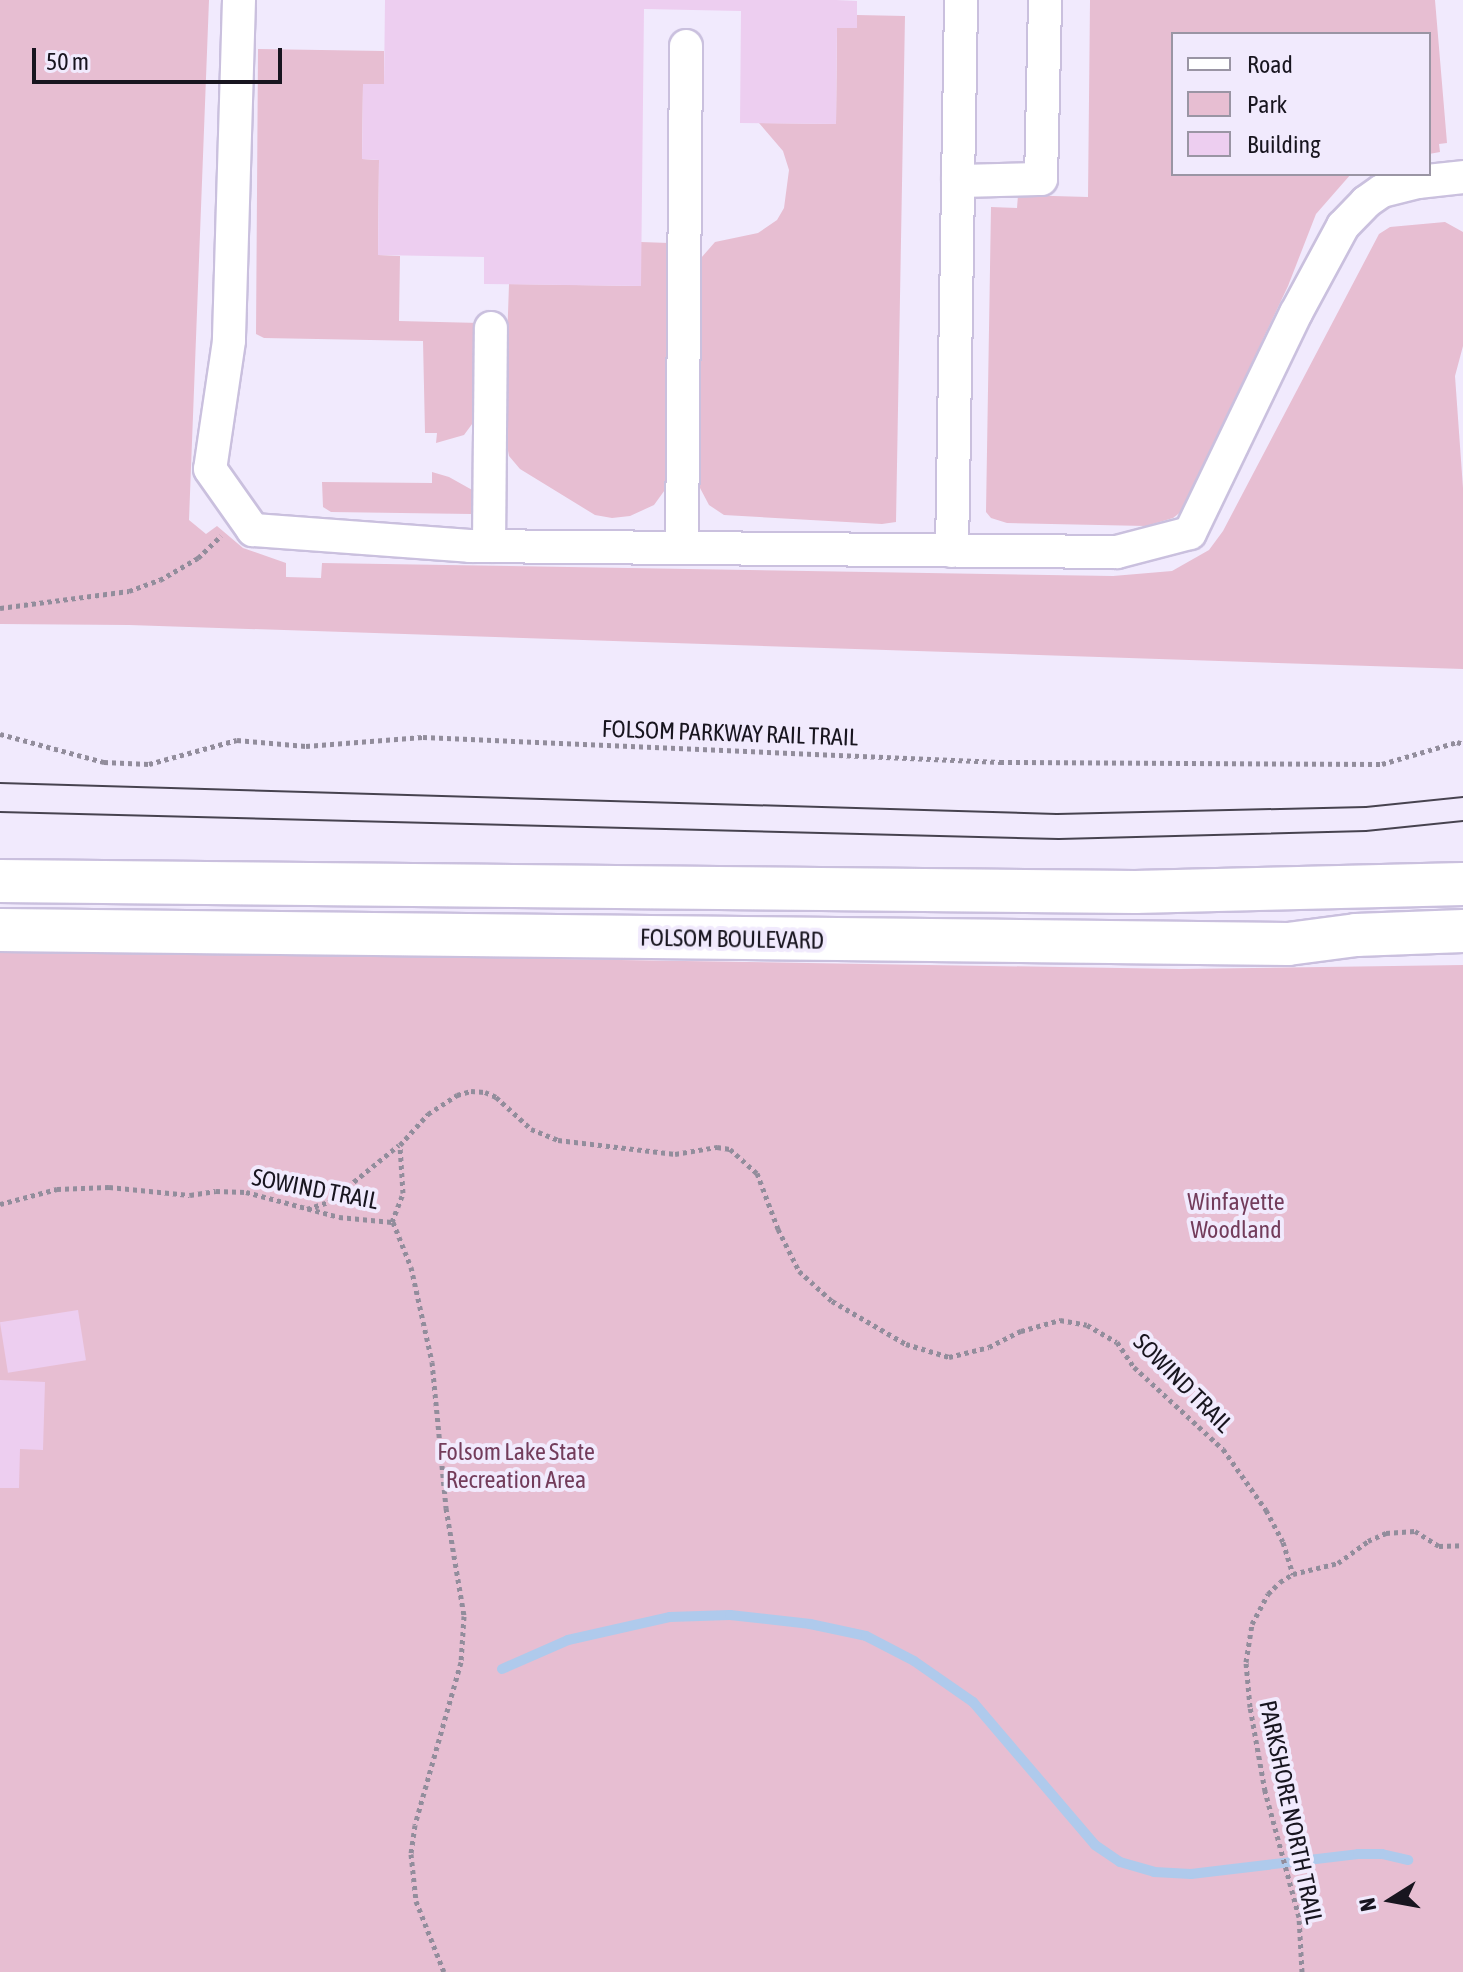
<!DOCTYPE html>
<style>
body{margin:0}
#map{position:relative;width:1463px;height:1972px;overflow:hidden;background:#f1eafd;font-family:"Asap Condensed",sans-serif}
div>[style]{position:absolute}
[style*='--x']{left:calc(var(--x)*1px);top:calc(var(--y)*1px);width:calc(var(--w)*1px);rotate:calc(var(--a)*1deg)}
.green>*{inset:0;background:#e7bed2}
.stream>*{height:10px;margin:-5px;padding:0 5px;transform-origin:5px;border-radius:5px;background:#afcaec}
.building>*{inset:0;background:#edcef0;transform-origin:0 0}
.path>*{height:5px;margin-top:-2.5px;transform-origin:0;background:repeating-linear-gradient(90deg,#928d9c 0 4px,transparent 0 8px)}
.roads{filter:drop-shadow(2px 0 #cac0de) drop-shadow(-2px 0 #cac0de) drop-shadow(0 2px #cac0de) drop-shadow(0 -2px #cac0de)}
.minor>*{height:32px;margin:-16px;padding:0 16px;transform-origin:16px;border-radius:16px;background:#fff}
.major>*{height:42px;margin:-21px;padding:0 21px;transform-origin:21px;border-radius:21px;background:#fff}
.tram>*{height:2px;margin:-1px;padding:0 1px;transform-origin:1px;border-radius:1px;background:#47434f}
span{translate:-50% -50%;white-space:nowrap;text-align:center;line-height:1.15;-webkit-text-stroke:8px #f1eafd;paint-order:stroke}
.street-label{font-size:24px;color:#18151f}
.park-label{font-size:24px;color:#733c5b}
.legend{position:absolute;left:1171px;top:32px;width:260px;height:144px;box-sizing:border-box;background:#f1eafd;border:2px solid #9a95a4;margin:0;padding:10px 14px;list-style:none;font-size:24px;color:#18151f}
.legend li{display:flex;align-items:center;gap:16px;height:40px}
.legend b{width:40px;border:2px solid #9a95a4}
.north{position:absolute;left:1351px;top:1860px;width:80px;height:80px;-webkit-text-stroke:6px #f1eafd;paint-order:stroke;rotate:259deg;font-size:22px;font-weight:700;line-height:32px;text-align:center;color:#18151f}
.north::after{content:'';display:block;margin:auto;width:28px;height:36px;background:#18151f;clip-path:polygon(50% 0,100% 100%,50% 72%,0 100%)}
.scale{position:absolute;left:32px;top:48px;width:250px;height:36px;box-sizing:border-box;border:4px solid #18151f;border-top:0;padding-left:10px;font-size:24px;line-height:28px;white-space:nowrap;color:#18151f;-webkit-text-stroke:6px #f1eafd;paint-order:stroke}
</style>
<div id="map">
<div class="green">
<div style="clip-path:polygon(0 0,209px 0,189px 520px,206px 534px,217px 526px,243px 548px,286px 563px,286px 577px,321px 578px,322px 563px,1113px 576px,1172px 571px,1209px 550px,1223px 531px,1379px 234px,1390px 227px,1445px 222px,1463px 232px,1463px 346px,1455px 376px,1463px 488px,1463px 669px,129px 625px,0 624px)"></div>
<div style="clip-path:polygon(1090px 0,1435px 0,1447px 143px,1439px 144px,1440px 152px,1429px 154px,1429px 34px,1173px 34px,1173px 174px,1351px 174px,1316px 214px,1288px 286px,1182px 511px,1173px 518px,1146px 526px,1007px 523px,991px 518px,986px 512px,991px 207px,1017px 208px,1018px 195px,1088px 197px)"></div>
<div style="clip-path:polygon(857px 15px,905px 16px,896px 522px,882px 524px,724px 515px,709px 505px,700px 488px,701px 258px,715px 242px,758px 233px,777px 220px,784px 208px,789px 170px,783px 151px,759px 123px,836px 124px,837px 28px,857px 28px)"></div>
<div style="clip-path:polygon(258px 49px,384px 51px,384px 84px,363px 84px,362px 159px,379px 160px,378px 255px,400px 256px,399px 321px,480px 323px,478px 416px,464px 435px,436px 443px,437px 433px,425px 433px,423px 341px,264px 338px,256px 334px)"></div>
<div style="clip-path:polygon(641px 242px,669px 243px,667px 487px,654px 505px,630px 516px,612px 518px,595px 515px,520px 469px,509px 456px,504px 430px,509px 284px,640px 286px)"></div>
<div style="clip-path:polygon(432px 472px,449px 477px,474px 491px,476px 508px,471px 514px,331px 512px,323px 507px,322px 482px,432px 483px)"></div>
<div style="clip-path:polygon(0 950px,1180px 969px,1463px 965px,1463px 1972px,0 1972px)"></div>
</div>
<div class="stream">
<div style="--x:502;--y:1669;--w:72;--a:-23.7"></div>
<div style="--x:568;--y:1640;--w:105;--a:-12.7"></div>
<div style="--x:670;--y:1617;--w:60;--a:-1.9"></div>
<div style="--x:730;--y:1615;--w:81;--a:6.4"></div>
<div style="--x:810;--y:1624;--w:57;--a:12.1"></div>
<div style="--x:866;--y:1636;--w:54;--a:27.5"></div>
<div style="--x:914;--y:1661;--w:72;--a:34.8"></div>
<div style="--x:973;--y:1702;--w:188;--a:49.5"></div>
<div style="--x:1095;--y:1845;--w:30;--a:34"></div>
<div style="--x:1120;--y:1862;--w:35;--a:16"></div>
<div style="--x:1154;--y:1872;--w:37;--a:3"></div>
<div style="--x:1191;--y:1874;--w:168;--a:-6.8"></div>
<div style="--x:1358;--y:1854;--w:24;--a:0"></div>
<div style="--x:1382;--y:1854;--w:27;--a:13"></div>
</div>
<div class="building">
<div style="clip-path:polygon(385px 0,836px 0,857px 1px,857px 28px,837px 28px,836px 124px,740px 123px,741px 11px,644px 9px,641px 286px,484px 284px,484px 257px,378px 255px,379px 160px,362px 159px,363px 84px,384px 84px)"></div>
<div style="left:78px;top:1310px;width:51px;height:79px;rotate:81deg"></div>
<div style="clip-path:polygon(0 1380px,45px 1382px,43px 1450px,20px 1449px,19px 1488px,0 1488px)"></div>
</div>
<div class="path">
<div style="--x:0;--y:608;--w:130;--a:-7.5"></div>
<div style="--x:129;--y:591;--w:33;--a:-20"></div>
<div style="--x:160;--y:580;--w:44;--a:-30.1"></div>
<div style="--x:198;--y:558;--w:32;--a:-44"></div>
<div style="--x:0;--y:734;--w:108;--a:15.1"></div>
<div style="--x:104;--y:762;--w:45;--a:2.5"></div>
<div style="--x:149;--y:764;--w:91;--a:-15.3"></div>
<div style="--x:237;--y:740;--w:69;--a:5"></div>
<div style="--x:306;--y:746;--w:117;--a:-4.4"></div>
<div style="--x:423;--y:737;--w:578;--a:2.48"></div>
<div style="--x:1000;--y:762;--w:382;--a:0.3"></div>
<div style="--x:1382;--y:764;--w:78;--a:-16.3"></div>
<div style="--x:1457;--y:742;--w:6;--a:18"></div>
<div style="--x:0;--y:1204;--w:59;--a:-14.7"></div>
<div style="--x:57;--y:1189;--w:52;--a:-2.2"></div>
<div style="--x:109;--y:1187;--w:81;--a:5.6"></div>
<div style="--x:190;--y:1195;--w:26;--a:-9"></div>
<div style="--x:216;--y:1191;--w:30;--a:2"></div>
<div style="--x:246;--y:1192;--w:96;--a:15"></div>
<div style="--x:339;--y:1217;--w:53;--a:5.4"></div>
<div style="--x:392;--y:1222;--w:31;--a:-69"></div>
<div style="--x:403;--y:1193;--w:48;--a:-93.6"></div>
<div style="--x:400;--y:1145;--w:42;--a:-47.9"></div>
<div style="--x:428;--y:1114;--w:35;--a:-33"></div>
<div style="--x:457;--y:1095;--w:15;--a:-16"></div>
<div style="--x:471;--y:1091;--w:14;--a:4"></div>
<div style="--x:485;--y:1092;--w:12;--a:24"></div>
<div style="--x:496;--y:1097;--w:47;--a:42.4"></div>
<div style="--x:531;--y:1129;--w:29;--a:22"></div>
<div style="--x:558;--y:1140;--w:118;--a:6.8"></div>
<div style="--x:675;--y:1154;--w:43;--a:-9.5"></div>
<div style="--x:717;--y:1147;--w:13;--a:9"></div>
<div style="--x:730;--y:1149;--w:36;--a:42"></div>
<div style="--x:757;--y:1173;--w:60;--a:69.4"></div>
<div style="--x:778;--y:1229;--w:47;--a:63.4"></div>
<div style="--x:799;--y:1271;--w:45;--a:42.3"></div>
<div style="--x:832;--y:1301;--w:86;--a:30.2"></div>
<div style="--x:906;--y:1344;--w:45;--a:16.8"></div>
<div style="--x:949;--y:1357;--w:41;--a:-14"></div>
<div style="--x:989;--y:1347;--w:36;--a:-27"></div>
<div style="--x:1021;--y:1331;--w:41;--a:-15.8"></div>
<div style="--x:1060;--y:1320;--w:27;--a:10"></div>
<div style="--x:1087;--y:1325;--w:34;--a:30"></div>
<div style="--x:1117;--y:1342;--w:30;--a:56"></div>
<div style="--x:1134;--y:1367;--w:121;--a:42.7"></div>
<div style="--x:1223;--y:1449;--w:75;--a:54.8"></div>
<div style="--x:1266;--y:1510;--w:36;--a:62"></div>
<div style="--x:1283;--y:1542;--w:34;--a:73"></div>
<div style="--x:307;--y:1209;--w:23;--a:-18"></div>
<div style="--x:329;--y:1202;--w:90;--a:-39.2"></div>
<div style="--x:393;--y:1222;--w:48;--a:68.2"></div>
<div style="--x:411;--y:1267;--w:97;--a:77.5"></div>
<div style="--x:432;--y:1362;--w:147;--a:84.5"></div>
<div style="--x:446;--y:1508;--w:109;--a:80.5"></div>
<div style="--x:464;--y:1616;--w:46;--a:93.7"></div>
<div style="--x:461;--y:1662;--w:169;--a:105.8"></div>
<div style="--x:415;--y:1825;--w:29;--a:98"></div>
<div style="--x:411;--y:1854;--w:47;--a:83.9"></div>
<div style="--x:416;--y:1901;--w:76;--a:68.5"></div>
<div style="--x:1302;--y:1972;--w:55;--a:-93.1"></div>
<div style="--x:1299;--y:1917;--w:131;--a:-105.1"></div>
<div style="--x:1265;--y:1791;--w:85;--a:-100.1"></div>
<div style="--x:1250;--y:1707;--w:45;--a:-95.1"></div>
<div style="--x:1246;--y:1662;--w:38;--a:-81"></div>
<div style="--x:1252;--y:1624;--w:34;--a:-62"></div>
<div style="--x:1268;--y:1594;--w:17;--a:-45"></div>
<div style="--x:1280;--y:1582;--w:15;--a:-32"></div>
<div style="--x:1293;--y:1574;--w:46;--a:-13.7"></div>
<div style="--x:1338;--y:1563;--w:37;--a:-36"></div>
<div style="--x:1368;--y:1541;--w:20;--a:-24"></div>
<div style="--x:1386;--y:1533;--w:29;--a:-4"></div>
<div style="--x:1415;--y:1531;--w:28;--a:32"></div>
<div style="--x:1439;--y:1546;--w:24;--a:-2"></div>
</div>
<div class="roads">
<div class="minor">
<div style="--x:239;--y:0;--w:341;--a:91.7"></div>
<div style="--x:229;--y:341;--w:129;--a:98.4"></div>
<div style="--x:210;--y:469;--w:75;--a:54.8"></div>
<div style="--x:253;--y:530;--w:218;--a:4.2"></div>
<div style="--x:470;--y:546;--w:647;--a:0.53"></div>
<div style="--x:1117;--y:552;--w:75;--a:-14.6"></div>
<div style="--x:1190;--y:533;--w:244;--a:-64.3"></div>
<div style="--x:1296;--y:313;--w:99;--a:-61.6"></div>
<div style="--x:1343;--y:226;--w:33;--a:-46"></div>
<div style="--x:1366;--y:202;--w:19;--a:-35"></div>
<div style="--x:1382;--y:191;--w:37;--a:-14"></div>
<div style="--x:1418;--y:182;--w:45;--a:-6.3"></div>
<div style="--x:958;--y:181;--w:83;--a:-1.4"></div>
<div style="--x:1041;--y:179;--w:179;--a:-88.7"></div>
<div style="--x:489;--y:546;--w:218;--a:-89.5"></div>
<div style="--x:682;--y:548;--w:502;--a:-89.54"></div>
<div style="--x:952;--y:551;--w:551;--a:-89.06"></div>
</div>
<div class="major">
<div style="--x:0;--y:881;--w:1135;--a:0.56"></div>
<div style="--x:1135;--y:892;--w:328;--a:-1.4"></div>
<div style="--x:0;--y:930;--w:1288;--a:0.62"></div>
<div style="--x:1288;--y:944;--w:69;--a:-7.5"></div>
<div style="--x:1356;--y:935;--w:107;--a:-2.1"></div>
</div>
</div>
<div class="tram">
<div style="--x:0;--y:783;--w:1057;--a:1.68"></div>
<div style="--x:1057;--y:814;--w:309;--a:-1.3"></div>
<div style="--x:1366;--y:807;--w:98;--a:-5.9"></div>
<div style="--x:0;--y:812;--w:1059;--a:1.46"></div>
<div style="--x:1059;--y:839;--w:307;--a:-1.5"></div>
<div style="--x:1366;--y:831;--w:98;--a:-5.9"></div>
</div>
<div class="street-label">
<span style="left:730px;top:733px;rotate:2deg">FOLSOM PARKWAY RAIL TRAIL</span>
<span style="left:732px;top:939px;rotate:1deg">FOLSOM BOULEVARD</span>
<span style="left:315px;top:1189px;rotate:11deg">SOWIND TRAIL</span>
<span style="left:1183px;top:1383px;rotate:45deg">SOWIND TRAIL</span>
<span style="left:1291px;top:1812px;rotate:78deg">PARKSHORE NORTH TRAIL</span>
</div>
<div class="park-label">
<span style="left:1236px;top:1216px">Winfayette<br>Woodland</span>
<span style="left:516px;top:1466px">Folsom Lake State<br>Recreation Area</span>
</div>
<ul class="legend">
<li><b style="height:10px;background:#fff"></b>Road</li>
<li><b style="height:22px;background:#e7bed2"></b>Park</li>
<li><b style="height:22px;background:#edcef0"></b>Building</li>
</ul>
<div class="north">N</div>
<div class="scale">50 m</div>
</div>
